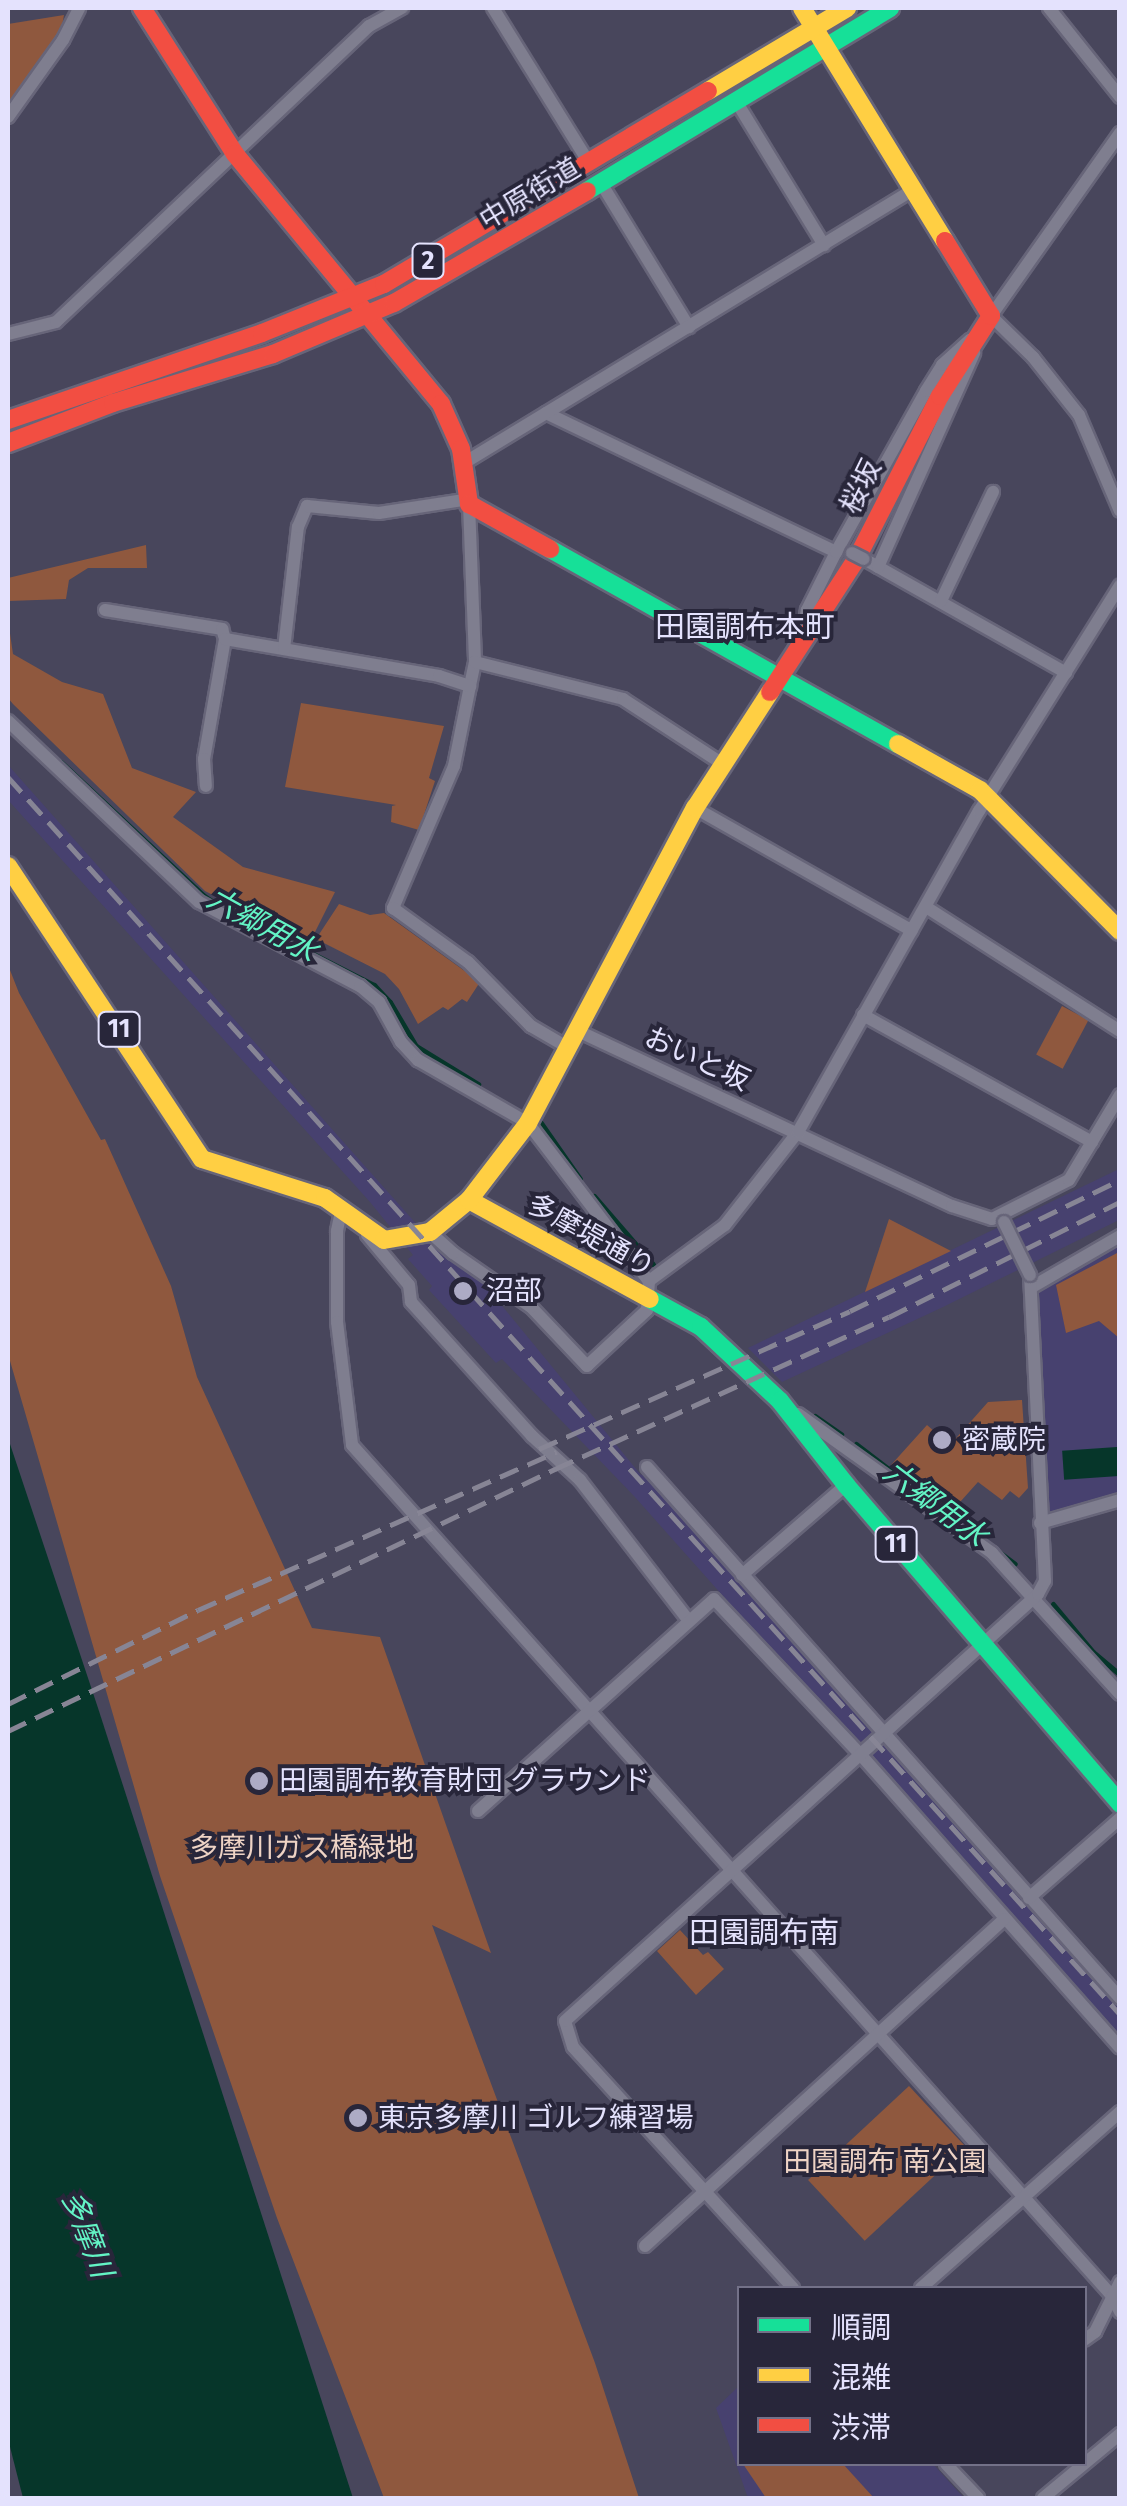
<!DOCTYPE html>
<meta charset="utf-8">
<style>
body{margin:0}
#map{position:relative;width:1127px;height:2506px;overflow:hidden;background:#48465c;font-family:"Fira Sans","Noto Sans JP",sans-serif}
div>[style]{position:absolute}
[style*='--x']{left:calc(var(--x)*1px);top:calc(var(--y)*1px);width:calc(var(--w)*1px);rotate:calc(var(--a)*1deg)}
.built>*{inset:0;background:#47416f}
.green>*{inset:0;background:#8f583e;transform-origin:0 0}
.water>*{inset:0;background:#06362a;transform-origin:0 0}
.stream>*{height:5px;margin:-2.5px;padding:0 2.5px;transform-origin:2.5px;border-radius:2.5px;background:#06362a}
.roads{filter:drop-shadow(2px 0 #676579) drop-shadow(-2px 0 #676579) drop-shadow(0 2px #676579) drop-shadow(0 -2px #676579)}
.street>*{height:12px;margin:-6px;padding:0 6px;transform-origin:6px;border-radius:6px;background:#7f7e8f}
.fast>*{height:18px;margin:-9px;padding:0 9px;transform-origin:9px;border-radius:9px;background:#16e098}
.slow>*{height:18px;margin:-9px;padding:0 9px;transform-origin:9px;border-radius:9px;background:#ffcf43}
.jam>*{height:18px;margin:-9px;padding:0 9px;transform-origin:9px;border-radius:9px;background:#f24e42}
.rail>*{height:5px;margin-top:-2.5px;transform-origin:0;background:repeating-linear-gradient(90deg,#878595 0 20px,transparent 0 30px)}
.bridges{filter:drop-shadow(2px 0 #676579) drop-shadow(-2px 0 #676579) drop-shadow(0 2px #676579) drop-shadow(0 -2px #676579)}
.street-bridge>*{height:12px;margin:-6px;padding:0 6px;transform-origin:6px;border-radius:6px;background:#7f7e8f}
.dots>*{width:28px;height:28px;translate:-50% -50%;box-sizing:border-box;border:5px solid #28263a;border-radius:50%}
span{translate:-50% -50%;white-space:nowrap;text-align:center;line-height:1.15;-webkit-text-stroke:8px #28263a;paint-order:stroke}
.shield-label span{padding:2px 8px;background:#28263a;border:2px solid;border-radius:8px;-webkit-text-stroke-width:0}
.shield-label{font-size:25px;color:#e4e2fd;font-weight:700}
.street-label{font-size:28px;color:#e4e2fd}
.poi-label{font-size:28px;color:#e4e2fd}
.left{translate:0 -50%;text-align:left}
.park-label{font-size:28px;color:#eed3c5}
.neighbourhood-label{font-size:30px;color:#e4e2fd}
.water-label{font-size:30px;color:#63f4c5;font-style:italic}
.frame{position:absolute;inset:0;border:10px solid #e4e2fd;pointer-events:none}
.legend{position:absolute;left:737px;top:2286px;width:350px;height:180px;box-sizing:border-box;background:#28263a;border:2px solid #737188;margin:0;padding:12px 18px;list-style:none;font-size:30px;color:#e4e2fd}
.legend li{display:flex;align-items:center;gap:20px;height:50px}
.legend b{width:50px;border:2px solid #737188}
</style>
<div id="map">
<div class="built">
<div style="clip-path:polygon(8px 765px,444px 1255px,476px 1274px,641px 1475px,645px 1472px,1119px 2001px,1119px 2041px,634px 1496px,502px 1359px,496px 1363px,429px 1290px,432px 1286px,408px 1259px,413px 1255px,370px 1202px,8px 800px)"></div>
<div style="clip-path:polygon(1119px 1169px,1119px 1220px,941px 1308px,782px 1382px,748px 1348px)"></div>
<div style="clip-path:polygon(1119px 1245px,1119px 1495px,1055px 1515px,1047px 1513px,1038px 1289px)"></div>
<div style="clip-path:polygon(739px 2386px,740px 2464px,933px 2464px,964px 2498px,748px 2498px,716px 2408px)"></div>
</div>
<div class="green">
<div style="clip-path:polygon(64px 15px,61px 32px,8px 109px,8px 24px)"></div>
<div style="clip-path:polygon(146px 545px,147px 568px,88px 568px,69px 580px,66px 599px,8px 601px,8px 578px)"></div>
<div style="clip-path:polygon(8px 620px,13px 654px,62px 682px,103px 694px,132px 768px,196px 792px,173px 817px,243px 867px,335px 892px,309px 944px,205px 891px,13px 704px,8px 698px)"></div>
<div style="clip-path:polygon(301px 703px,444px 726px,429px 778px,435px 781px,419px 830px,391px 822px,392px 806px,396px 805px,285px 787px)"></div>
<div style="clip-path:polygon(339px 904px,370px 915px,384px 913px,480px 982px,467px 1002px,462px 999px,448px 1010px,443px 1007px,418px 1024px,399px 989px,385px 974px,316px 939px)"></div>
<div style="clip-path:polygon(8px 965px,19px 993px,101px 1140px,105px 1139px,171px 1286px,197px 1377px,312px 1628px,380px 1637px,491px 1953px,432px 1925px,595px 2363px,639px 2498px,384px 2498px,277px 2218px,160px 1876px,8px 1354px)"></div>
<div style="left:1062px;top:1006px;width:30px;height:55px;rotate:28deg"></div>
<div style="clip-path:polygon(889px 1219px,951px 1251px,865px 1292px)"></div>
<div style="clip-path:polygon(1119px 1252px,1119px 1338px,1099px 1321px,1066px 1333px,1056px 1285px)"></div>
<div style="clip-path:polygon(1022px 1400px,1028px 1488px,1019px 1498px,1010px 1491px,1002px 1500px,978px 1482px,952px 1511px,891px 1465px,927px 1425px,950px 1445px,988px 1402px)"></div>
<div style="clip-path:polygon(680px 1930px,703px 1955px,708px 1952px,724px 1969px,696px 1995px,657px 1951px)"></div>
<div style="left:909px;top:2086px;width:83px;height:138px;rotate:47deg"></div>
<div style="clip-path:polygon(743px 2464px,843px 2464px,874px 2498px,766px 2498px)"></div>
</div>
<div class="water">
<div style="clip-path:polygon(8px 1438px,98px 1708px,353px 2498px,23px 2498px,8px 2439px)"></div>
<div style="left:1117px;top:1447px;width:29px;height:55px;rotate:86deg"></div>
</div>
<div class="stream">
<div style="--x:61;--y:762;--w:195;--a:43.1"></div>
<div style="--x:203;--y:895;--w:25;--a:34"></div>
<div style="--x:247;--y:920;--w:143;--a:27.1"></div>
<div style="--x:374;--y:985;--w:23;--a:47"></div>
<div style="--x:390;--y:1002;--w:51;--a:59.4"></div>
<div style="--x:416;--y:1046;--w:73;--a:31.5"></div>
<div style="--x:541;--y:1123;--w:68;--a:55.1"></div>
<div style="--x:594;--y:1196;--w:90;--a:49.1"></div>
<div style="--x:815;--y:1416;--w:32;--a:35"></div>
<div style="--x:856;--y:1444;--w:97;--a:37.5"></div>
<div style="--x:954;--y:1518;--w:76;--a:37"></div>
<div style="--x:1053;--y:1604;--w:62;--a:50.2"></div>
<div style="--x:1093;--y:1652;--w:35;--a:40"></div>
</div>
<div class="roads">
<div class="street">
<div style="--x:493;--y:8;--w:182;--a:58.2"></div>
<div style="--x:1049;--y:8;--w:114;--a:51.4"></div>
<div style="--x:736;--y:101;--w:169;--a:58.6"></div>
<div style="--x:8;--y:117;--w:95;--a:-54.5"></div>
<div style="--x:63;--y:40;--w:36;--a:-63"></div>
<div style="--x:1120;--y:133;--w:224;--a:125.2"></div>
<div style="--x:991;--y:316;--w:59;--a:44.3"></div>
<div style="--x:1033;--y:357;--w:74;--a:51.6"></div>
<div style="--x:1079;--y:415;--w:104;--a:66.9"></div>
<div style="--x:601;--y:183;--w:169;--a:58.6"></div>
<div style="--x:8;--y:334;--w:49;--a:-14"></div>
<div style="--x:56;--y:322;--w:431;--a:-43.4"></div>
<div style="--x:369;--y:26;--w:38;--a:-29"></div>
<div style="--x:546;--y:413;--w:322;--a:25.6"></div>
<div style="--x:464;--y:463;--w:523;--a:-31.32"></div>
<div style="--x:469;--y:504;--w:158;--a:87.8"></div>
<div style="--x:475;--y:662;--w:25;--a:102"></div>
<div style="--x:470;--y:686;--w:82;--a:101.3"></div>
<div style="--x:454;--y:766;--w:155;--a:113.2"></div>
<div style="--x:393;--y:908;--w:92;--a:35.8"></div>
<div style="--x:468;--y:962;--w:90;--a:45.5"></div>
<div style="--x:531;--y:1026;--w:42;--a:30.3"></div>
<div style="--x:864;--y:559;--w:232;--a:29.4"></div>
<div style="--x:878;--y:567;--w:235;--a:-65.8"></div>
<div style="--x:941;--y:601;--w:121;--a:-64.5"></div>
<div style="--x:105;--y:610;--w:119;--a:9.2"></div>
<div style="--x:222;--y:629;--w:10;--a:73"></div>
<div style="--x:225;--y:639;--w:122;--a:99.9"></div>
<div style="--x:204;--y:759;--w:27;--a:86"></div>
<div style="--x:803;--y:637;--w:27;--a:-82"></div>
<div style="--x:807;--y:610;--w:65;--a:-63.4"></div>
<div style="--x:836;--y:552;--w:184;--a:-60.8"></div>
<div style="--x:926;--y:391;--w:31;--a:-58"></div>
<div style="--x:942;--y:365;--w:38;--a:-42"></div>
<div style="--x:225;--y:639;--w:217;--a:9.8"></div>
<div style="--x:439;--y:676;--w:33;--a:18"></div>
<div style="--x:284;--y:649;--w:123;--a:-83.5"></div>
<div style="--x:298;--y:527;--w:23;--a:-67"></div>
<div style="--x:307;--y:506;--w:72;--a:5.6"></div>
<div style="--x:379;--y:513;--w:91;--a:-8.8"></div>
<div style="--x:475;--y:662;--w:153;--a:14"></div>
<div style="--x:623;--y:699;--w:117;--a:33.1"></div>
<div style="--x:8;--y:721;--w:263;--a:43.5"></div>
<div style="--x:199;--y:902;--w:182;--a:27.6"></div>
<div style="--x:360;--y:986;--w:25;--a:40"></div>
<div style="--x:379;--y:1002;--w:46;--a:61.2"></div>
<div style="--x:401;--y:1042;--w:25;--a:47"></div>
<div style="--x:418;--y:1060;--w:127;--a:29.8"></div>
<div style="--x:528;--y:1123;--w:199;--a:52.6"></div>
<div style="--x:649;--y:1281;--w:29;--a:94"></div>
<div style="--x:647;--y:1310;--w:82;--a:137"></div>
<div style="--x:587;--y:1366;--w:81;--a:-133.5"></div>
<div style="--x:531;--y:1307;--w:95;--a:-145.3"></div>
<div style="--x:453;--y:1253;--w:31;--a:-138"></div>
<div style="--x:695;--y:808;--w:249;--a:29.5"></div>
<div style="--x:926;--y:907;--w:230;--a:32.6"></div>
<div style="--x:863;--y:1015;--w:262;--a:29"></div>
<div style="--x:576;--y:1030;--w:415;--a:25.1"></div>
<div style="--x:952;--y:1206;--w:42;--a:18"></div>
<div style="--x:992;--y:1219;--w:86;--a:-26.9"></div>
<div style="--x:1069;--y:1180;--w:99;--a:-59"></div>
<div style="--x:342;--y:1207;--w:25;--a:102"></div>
<div style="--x:337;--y:1231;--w:91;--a:90"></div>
<div style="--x:337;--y:1322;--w:124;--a:83"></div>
<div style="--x:352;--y:1445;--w:1141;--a:48.23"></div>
<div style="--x:1112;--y:2296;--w:18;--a:63"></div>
<div style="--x:367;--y:1235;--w:65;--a:50"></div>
<div style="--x:409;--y:1285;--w:17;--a:83"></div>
<div style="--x:411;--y:1302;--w:181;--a:47.9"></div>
<div style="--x:532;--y:1436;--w:65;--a:42.5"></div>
<div style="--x:580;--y:1480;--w:178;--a:52.3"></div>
<div style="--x:649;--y:1281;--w:94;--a:-36.4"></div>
<div style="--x:725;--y:1225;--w:118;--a:-51.9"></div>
<div style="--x:798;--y:1132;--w:369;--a:-60.6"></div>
<div style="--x:979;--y:811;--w:266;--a:-58"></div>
<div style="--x:1032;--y:1287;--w:102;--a:-30.1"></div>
<div style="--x:798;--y:1414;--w:239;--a:35.6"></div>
<div style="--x:992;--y:1553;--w:190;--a:47.8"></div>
<div style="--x:647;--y:1467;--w:711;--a:48.31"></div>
<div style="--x:1040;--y:1523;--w:83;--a:-16"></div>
<div style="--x:742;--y:1575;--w:138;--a:-40.9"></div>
<div style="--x:478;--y:1811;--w:317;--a:-41.9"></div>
<div style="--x:714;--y:1599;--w:213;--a:46.7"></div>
<div style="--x:860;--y:1754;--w:392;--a:48.5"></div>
<div style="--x:1029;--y:1898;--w:121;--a:-41.3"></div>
<div style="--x:645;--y:2246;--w:486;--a:-42.3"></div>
<div style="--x:793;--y:2288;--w:326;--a:-132.4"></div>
<div style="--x:573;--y:2047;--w:27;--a:-107"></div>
<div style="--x:565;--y:2021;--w:637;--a:-42.07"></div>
<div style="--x:1038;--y:1594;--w:15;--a:-62"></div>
<div style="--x:1045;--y:1581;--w:306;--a:-92.8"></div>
<div style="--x:921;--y:2288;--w:266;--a:-41.5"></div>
<div style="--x:1084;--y:2340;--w:14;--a:-36"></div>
<div style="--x:1095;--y:2332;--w:56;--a:-63.4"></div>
<div style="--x:946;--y:2464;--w:47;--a:46.7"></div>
<div style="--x:1043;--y:2498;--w:100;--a:-39.7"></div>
</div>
<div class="fast">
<div style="--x:587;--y:191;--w:354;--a:-31.1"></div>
<div style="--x:550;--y:549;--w:399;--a:29.3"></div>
<div style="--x:650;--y:1299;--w:58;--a:28.8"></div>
<div style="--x:701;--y:1327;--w:108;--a:43.1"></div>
<div style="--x:780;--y:1401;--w:107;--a:51.8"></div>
<div style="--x:846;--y:1485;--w:421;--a:49.3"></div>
</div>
<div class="slow">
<div style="--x:802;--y:8;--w:273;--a:58.5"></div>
<div style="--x:708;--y:91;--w:162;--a:-30.8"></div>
<div style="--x:898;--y:744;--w:94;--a:29.3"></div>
<div style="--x:980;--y:790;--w:199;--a:45.2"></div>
<div style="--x:8;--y:866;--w:351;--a:56.5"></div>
<div style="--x:202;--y:1159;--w:129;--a:17.6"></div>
<div style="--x:325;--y:1198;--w:72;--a:35.4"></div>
<div style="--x:384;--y:1240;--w:47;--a:-9.9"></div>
<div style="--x:430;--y:1232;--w:50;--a:-39.4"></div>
<div style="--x:469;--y:1200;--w:206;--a:28.7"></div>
<div style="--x:469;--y:1200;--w:97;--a:-52.5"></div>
<div style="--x:528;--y:1123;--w:357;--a:-62.1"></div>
<div style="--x:695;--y:808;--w:138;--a:-57.1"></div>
</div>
<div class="jam">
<div style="--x:142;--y:8;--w:173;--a:57.5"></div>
<div style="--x:235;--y:154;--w:324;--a:50.5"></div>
<div style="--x:441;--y:404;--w:49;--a:66"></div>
<div style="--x:461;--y:449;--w:56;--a:81.7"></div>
<div style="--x:469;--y:504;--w:93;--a:29.1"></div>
<div style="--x:8;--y:420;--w:268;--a:-18.9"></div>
<div style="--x:262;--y:333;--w:131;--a:-21.9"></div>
<div style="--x:384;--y:284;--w:377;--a:-30.8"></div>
<div style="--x:8;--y:443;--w:112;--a:-20.9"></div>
<div style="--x:113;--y:403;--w:167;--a:-17"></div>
<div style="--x:273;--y:354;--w:131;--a:-22.9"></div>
<div style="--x:394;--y:303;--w:223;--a:-30.1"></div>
<div style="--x:770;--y:692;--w:160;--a:-57"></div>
<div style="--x:857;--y:558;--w:182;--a:-62.9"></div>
<div style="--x:940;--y:396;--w:95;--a:-57.5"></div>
<div style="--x:991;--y:316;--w:88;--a:-121.5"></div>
</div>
</div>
<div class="rail">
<div style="--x:8;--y:777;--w:1663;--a:48.05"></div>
<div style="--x:539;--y:1449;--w:340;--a:-23.9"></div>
<div style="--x:850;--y:1311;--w:300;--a:-25.9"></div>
<div style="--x:8;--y:1704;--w:212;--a:-26.3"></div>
<div style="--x:198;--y:1610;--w:392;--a:-23.8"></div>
<div style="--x:8;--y:1731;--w:607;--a:-25.59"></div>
<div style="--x:555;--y:1469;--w:367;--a:-24.5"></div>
<div style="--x:889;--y:1317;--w:258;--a:-26.5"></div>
</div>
<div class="bridges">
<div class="street-bridge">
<div style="--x:852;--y:553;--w:13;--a:27"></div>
<div style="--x:1004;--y:1222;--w:59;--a:63.9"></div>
</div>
</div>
<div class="dots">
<div style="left:463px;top:1291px;background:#adabc5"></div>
<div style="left:942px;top:1440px;background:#adabc5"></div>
<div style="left:259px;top:1781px;background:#adabc5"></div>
<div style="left:358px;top:2118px;background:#adabc5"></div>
</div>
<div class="shield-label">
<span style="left:428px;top:261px">2</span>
<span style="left:119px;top:1029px">11</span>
<span style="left:896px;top:1544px">11</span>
</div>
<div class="street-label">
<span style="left:530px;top:194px;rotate:-31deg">中原街道</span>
<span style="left:861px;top:487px;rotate:-64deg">桜坂</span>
<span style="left:697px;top:1059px;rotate:25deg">おいと坂</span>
<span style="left:591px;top:1236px;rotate:29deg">多摩堤通り</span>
</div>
<div class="poi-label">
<span class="left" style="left:486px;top:1291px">沼部</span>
<span class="left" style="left:962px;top:1440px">密蔵院</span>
<span class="left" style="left:279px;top:1781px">田園調布教育財団 グラウンド</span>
<span class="left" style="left:378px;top:2118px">東京多摩川 ゴルフ練習場</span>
</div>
<div class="park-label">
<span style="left:302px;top:1848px">多摩川ガス橋緑地</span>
<span style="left:885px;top:2162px">田園調布 南公園</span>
</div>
<div class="neighbourhood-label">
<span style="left:745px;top:627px">田園調布本町</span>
<span style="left:764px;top:1933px">田園調布南</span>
</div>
<div class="water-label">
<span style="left:262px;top:925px;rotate:29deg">六郷用水</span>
<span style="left:935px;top:1504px;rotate:37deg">六郷用水</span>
<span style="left:87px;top:2234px;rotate:69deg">多摩川</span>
</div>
<div class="frame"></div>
<ul class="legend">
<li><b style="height:12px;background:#16e098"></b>順調</li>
<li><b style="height:12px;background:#ffcf43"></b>混雑</li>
<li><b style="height:12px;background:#f24e42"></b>渋滞</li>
</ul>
</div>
